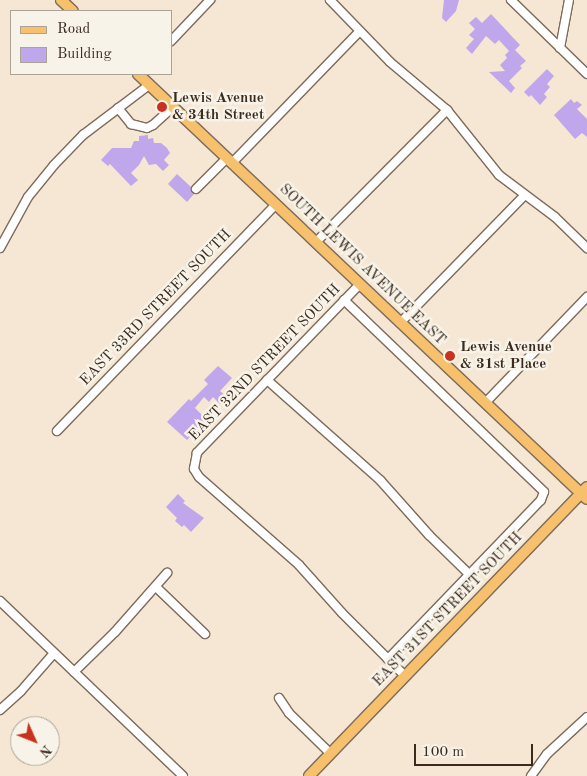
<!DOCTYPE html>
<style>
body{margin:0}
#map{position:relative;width:587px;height:776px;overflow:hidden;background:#f5e7d3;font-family:"Old Standard TT",serif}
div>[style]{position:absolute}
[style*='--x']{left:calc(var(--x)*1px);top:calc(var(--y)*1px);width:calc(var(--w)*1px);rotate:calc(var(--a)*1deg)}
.building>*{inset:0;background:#c0a6eb}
.roads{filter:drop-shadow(1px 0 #7c6c5d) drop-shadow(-1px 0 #7c6c5d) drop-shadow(0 1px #7c6c5d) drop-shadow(0 -1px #7c6c5d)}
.minor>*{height:8px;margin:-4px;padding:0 4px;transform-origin:4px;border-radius:4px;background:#fff}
.major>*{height:10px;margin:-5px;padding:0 5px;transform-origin:5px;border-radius:5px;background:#f7c06c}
.dots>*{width:14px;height:14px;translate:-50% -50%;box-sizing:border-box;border:2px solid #f7f3e8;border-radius:50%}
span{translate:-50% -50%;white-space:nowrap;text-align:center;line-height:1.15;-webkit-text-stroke:5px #f7f3e8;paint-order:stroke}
.poi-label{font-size:15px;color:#3b2a1e;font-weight:700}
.left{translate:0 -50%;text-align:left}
.street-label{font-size:15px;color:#3b2a1e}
.legend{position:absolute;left:10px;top:10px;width:162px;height:65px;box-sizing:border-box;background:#f7f3e8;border:1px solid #aca397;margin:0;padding:6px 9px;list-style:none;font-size:15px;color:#3b2a1e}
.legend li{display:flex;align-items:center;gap:10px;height:25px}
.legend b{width:25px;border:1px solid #aca397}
.north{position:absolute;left:10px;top:716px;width:50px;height:50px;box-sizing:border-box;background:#f7f3e8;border:1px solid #aca397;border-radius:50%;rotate:134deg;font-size:14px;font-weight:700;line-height:20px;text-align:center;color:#3b2a1e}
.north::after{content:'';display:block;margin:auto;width:18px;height:22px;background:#c8321e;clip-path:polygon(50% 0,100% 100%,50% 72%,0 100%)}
.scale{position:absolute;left:414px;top:744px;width:119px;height:22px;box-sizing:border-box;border:2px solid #3b2a1e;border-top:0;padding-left:6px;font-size:15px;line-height:18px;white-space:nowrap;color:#3b2a1e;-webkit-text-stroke:4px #f7f3e8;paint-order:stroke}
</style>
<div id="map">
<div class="building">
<div style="clip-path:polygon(444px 0,459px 0,456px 11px,446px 22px,442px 18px)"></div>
<div style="clip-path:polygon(491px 14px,520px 45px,515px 50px,526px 61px,520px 66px,522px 68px,509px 81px,515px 88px,511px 93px,489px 72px,505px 71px,500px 65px,507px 58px,505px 55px,509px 51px,499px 40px,495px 44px,486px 36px,472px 54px,466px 48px,474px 39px,469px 35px,475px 29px,469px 23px,476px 17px,482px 23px)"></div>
<div style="clip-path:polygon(547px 69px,554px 76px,547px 84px,550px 87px,544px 94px,547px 97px,540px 105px,531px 95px,529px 97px,524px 92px)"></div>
<div style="clip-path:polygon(571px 99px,574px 103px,577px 101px,582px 105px,577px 109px,587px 119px,587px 137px,582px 133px,575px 139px,554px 115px)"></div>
<div style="clip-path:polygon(148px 135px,148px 139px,153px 138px,154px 143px,161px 143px,167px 148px,170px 153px,164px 160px,169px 165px,163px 171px,156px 164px,149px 165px,144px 156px,139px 165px,131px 173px,138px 180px,131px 186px,110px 164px,108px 166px,101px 160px,112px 148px,131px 148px,134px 141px,139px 141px,139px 136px)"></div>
<div style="clip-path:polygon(177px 174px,191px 187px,194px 194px,187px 202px,168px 184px)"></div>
<div style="clip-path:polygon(218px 366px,232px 378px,220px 391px,227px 397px,220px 404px,213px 397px,209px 402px,204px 397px,195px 408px,206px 419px,187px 440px,167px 422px,189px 399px,191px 401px,208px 384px,204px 380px)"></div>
<div style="clip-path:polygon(178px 494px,185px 501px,183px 503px,204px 518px,191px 532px,184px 525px,182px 527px,175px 521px,177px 518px,166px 507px)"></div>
</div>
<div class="roads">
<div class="minor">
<div style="--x:330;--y:0;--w:86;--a:45.9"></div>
<div style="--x:390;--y:62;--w:75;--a:40.1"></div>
<div style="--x:447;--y:110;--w:83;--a:51.3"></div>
<div style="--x:499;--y:175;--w:70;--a:36.9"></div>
<div style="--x:555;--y:217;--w:45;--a:44.1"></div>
<div style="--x:511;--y:0;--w:106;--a:44.2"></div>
<div style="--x:171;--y:41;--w:57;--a:-46.4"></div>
<div style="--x:560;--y:48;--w:49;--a:-79.4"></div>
<div style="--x:118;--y:108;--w:21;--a:51"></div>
<div style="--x:131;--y:124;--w:16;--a:14"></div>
<div style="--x:147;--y:128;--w:7;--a:-27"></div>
<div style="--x:153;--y:125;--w:27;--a:-42"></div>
<div style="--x:232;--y:163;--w:182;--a:-45.9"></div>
<div style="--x:196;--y:189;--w:44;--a:-45"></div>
<div style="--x:316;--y:242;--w:186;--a:-45.2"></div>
<div style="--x:0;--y:248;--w:58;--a:-61.2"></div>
<div style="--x:28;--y:197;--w:41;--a:-50.9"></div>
<div style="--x:54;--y:165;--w:42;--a:-46"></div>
<div style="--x:83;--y:135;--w:83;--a:-37.1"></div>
<div style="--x:360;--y:284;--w:235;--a:134"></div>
<div style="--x:197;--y:453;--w:16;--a:101"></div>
<div style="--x:194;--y:469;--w:9;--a:58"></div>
<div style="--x:199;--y:477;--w:133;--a:41.3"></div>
<div style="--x:299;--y:565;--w:64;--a:48.1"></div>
<div style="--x:342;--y:613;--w:89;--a:45"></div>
<div style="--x:344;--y:300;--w:277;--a:43.8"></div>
<div style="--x:544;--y:492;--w:9;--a:111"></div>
<div style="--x:541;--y:500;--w:221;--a:133.9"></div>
<div style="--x:400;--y:323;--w:177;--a:-45.7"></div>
<div style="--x:267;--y:380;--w:151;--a:41.5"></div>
<div style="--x:380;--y:480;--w:74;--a:48.3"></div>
<div style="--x:429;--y:535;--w:56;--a:44.3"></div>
<div style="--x:486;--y:402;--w:146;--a:-46.1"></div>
<div style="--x:57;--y:431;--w:315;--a:-46"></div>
<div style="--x:156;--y:587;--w:68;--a:43.8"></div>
<div style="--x:0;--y:601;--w:253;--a:43.7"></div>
<div style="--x:74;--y:672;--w:57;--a:-44.3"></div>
<div style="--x:115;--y:632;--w:79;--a:-48.6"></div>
<div style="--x:279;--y:698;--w:18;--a:56"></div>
<div style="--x:289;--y:713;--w:57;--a:44.3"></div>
<div style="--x:0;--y:710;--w:28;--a:-42"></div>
<div style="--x:21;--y:691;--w:50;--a:-49"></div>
<div style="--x:531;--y:776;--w:27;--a:-54"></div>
<div style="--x:547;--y:754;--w:54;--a:-42.8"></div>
</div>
<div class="major">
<div style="--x:61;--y:0;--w:16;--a:43"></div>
<div style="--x:138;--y:74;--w:618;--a:43.43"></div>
<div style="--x:309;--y:776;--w:401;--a:-46.1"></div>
</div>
</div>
<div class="dots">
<div style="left:162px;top:107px;background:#c8321e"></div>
<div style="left:450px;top:356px;background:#c8321e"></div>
</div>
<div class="poi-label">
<span class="left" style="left:172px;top:107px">Lewis Avenue<br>&amp; 34th Street</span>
<span class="left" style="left:460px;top:356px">Lewis Avenue<br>&amp; 31st Place</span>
</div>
<div class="street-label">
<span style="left:362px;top:265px;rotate:44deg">SOUTH LEWIS AVENUE EAST</span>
<span style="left:156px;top:308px;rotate:-46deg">EAST 33RD STREET SOUTH</span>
<span style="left:265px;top:363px;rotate:-46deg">EAST 32ND STREET SOUTH</span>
<span style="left:448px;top:610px;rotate:-46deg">EAST 31ST STREET SOUTH</span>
</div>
<ul class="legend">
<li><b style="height:6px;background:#f7c06c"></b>Road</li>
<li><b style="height:14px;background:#c0a6eb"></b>Building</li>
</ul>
<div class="north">N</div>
<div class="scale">100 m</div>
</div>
